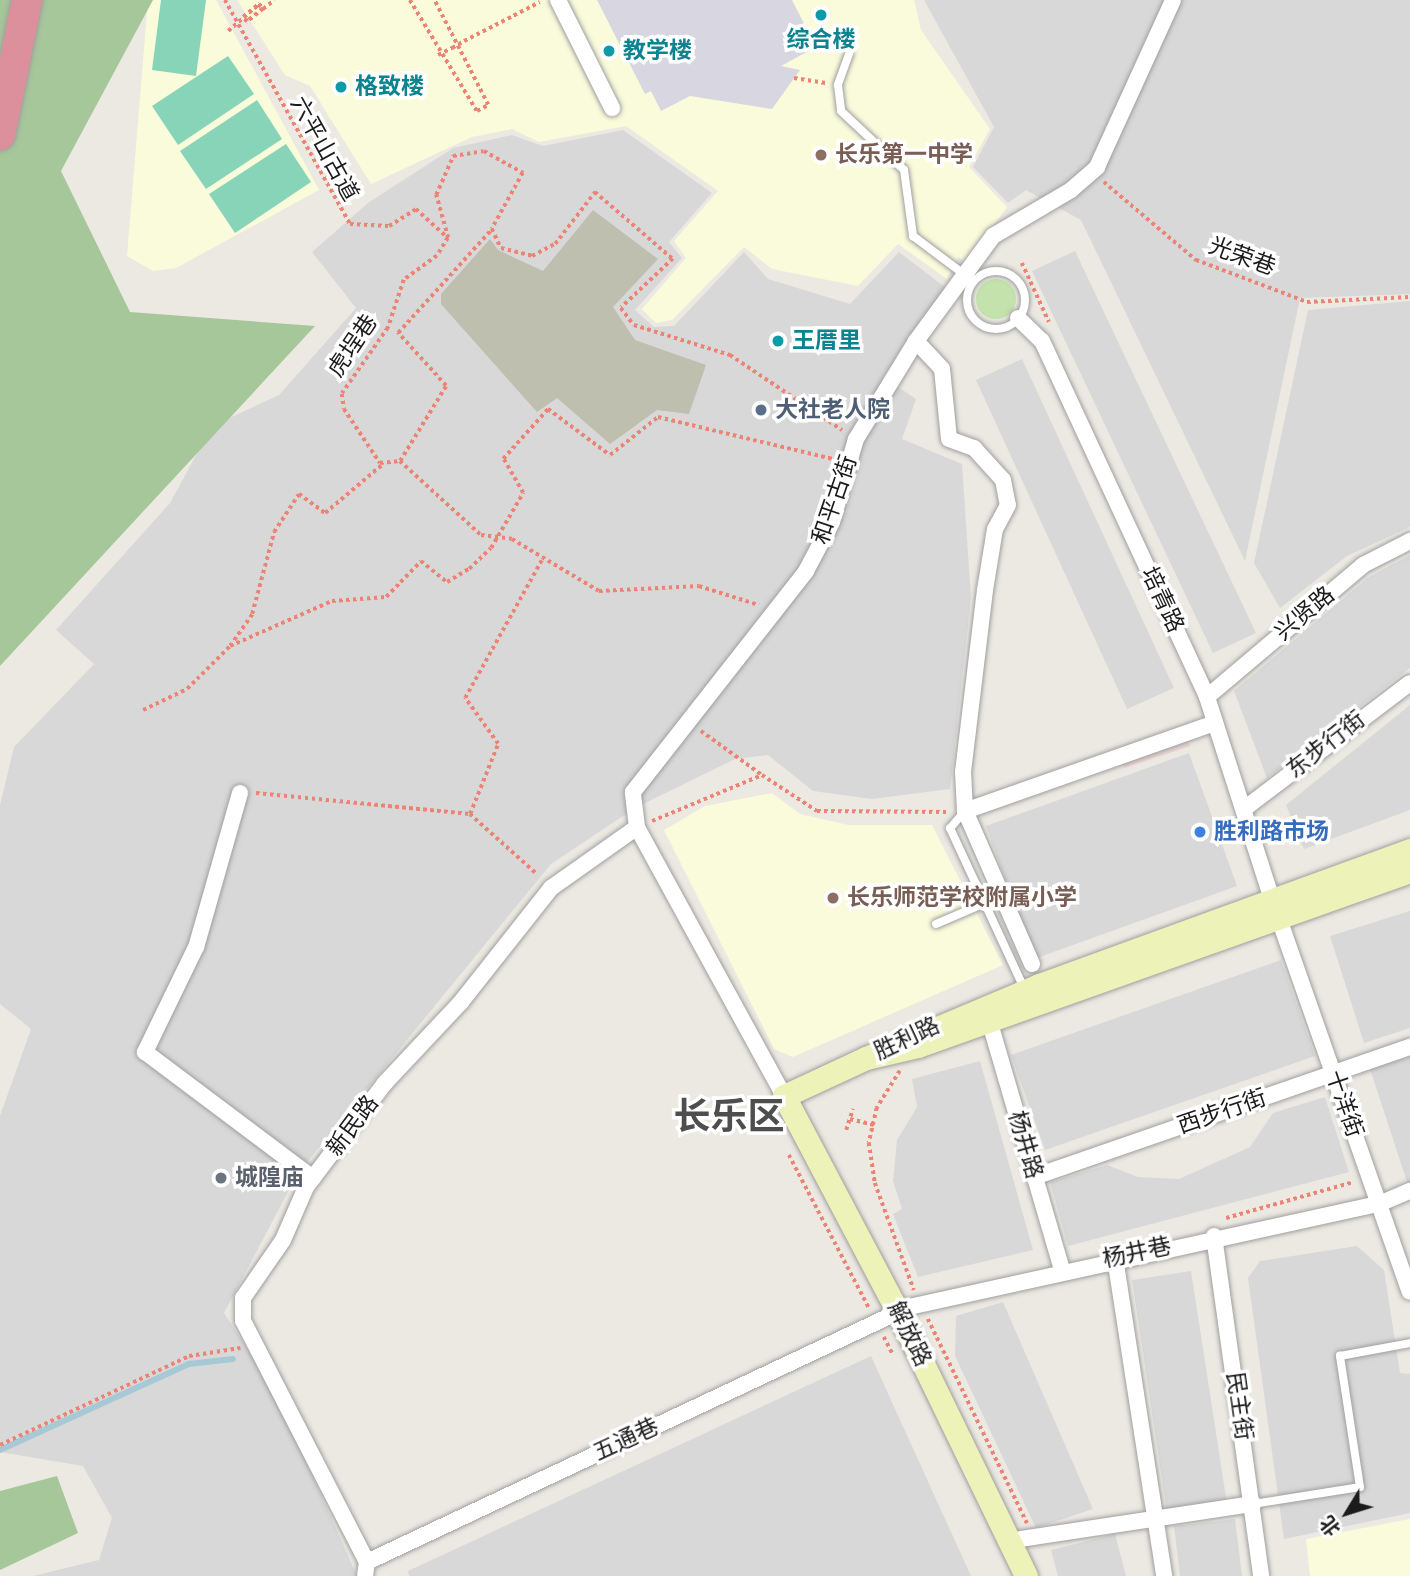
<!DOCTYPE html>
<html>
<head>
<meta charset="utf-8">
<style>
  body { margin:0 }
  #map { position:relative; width:1410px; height:1576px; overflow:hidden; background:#ece9e2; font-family:"Nunito Sans","Noto Sans SC",sans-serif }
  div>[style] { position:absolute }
  .residential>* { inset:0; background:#d9d8d8 }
  .commercial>* { inset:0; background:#ebd4d2 }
  .education>* { inset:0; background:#fafbdb }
  .construction>* { inset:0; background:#bebfae }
  .grass>* { inset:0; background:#c4e2ac }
  .round { border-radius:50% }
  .forest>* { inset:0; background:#a6c79a }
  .pitch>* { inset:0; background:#87d4b9 }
  .plaza>* { inset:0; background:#d7d6e1 }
  .stream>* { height:6px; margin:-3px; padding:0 3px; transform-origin:3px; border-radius:3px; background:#a6c9d5 }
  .path>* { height:3.5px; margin-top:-1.75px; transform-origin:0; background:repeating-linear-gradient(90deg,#eb8474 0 3.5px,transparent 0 7px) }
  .roads { filter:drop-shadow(0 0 2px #9f9f9f) drop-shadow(0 0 2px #9f9f9f) }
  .lane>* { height:8px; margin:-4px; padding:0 4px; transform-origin:4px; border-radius:4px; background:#fff }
  .lane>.ring { margin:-4px; padding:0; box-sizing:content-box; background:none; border:8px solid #fff; border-radius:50% }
  .street>* { height:16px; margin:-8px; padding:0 8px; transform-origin:8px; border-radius:8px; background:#fff }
  .secondary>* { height:23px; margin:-11.5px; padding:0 11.5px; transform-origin:11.5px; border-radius:11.5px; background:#edf2b9 }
  .highway>* { height:30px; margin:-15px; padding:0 15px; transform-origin:15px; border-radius:15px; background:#dc909b }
  .path-bridge>* { height:3.5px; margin-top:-1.75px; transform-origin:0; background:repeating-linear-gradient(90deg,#eb8474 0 3.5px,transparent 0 7px) }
  .dots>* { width:19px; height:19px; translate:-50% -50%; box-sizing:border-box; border:4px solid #fff; border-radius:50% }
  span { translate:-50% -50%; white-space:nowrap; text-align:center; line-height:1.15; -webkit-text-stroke:7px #fff; paint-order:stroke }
  .culture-label { font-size:23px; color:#0d838f; font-weight:700 }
  .left { translate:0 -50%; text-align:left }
  .street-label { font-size:23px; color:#1b1b1b }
  .education-label { font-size:23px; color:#785e54; font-weight:700 }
  .service-label { font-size:23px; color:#4e5e75; font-weight:700 }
  .shop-label { font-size:23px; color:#366cbe; font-weight:700 }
  .worship-label { font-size:23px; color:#5b616d; font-weight:700 }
  .town-label { font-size:37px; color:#4e4e4e; font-weight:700 }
  .north { position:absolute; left:1312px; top:1478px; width:70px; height:70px; -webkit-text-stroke:5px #fff; paint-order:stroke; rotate:232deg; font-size:19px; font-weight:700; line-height:28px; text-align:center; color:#1b1b1b }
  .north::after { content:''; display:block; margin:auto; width:24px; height:32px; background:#1b1b1b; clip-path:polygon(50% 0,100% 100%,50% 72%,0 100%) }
</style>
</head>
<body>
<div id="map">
  <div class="residential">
    <i style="clip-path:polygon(924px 0,1410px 0,1410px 294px,1300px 298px,1245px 561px,1081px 220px,1026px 190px,1008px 203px,973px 167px,994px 127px)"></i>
    <i style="clip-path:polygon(623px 130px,712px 193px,669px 242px,682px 258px,635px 310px,654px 327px,674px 326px,744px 252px,768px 279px,850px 304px,899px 252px,950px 291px,883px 377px,916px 399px,902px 439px,962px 464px,971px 598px,950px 789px,872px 799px,813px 791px,768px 755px,735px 759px,635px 808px,551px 864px,298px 1173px,224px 1313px,276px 1393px,357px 1576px,33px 1576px,99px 1560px,112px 1518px,83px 1466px,0 1452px,0 1116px,31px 1029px,0 1004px,0 805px,14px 747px,94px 664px,56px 630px,170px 503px,212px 426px,279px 395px,356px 308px,312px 252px,368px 203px,453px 148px,512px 135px,543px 146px)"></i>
    <i style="clip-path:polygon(1075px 251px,1256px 633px,1213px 653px,1032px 271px)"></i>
    <i style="clip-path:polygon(1410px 301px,1410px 527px,1347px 556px,1280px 608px,1254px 563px,1308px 310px)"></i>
    <i style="clip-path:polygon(1022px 359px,1174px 688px,1127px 709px,976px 380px)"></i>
    <i style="clip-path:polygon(1410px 555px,1410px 668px,1267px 778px,1234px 691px,1369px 577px)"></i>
    <i style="clip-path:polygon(1410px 705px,1410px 810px,1304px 849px,1286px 805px)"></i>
    <i style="clip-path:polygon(1189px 753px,1237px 886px,1034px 959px,986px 826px)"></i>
    <i style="clip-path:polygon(1410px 911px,1410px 1028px,1364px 1043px,1330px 936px)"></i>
    <i style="clip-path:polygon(1281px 960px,1315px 1056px,1045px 1150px,1011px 1055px)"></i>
    <i style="clip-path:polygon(1410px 1057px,1410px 1191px,1370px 1069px)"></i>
    <i style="clip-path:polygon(980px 1061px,1033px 1250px,918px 1277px,893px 1214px,902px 1209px,893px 1181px,897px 1140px,917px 1107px,912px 1079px)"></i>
    <i style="clip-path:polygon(1325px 1097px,1349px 1172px,1068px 1246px,1050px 1182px,1107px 1165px,1138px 1177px,1179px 1179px,1250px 1147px,1273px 1113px)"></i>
    <i style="clip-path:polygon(1357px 1246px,1384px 1270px,1400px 1373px,1410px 1374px,1410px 1513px,1284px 1539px,1248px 1278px,1260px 1261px)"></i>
    <i style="clip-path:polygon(1191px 1271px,1227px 1504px,1167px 1513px,1132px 1280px)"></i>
    <i style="clip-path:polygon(1003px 1302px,1093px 1509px,1036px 1528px,955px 1356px,956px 1316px)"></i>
    <i style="clip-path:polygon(871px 1356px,971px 1576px,409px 1576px,408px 1571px)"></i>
    <i style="clip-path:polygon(1235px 1519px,1242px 1576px,1180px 1576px,1174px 1526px)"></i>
    <i style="clip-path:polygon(1115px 1534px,1126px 1576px,1058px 1576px,1051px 1550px)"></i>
  </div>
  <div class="commercial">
    <i style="clip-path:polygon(1184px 730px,1190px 746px,1124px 768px,1118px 752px)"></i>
  </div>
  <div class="education">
    <i style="clip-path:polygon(148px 0,216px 0,319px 190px,176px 268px,153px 271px,127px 256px)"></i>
    <i style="clip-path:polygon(237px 0,914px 0,921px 30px,990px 129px,969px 167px,1007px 207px,966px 262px,958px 257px,947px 279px,898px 244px,858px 286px,772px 269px,744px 247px,672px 320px,656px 323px,642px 309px,686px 258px,674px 241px,718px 191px,626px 126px,539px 142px,512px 129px,472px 137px,371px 184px,310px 86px,285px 75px)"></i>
    <i style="clip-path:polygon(772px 793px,800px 814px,848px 825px,932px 825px,1003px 965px,793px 1057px,774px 1049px,664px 830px,705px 806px)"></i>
    <i style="clip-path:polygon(1410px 1519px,1410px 1576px,1310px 1576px,1306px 1539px)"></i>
  </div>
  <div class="construction">
    <i style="clip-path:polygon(593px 210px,658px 259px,613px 307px,635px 340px,706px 365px,689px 414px,657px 410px,610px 444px,557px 398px,537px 412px,441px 304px,441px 294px,490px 239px,498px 250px,543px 271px)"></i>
  </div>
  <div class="grass">
    <i class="round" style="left:976px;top:279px;width:40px;height:40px"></i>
  </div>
  <div class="forest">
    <i style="clip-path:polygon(0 0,153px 0,61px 171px,130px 312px,315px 326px,0 666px)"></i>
    <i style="clip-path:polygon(57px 1476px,78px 1533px,0 1570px,0 1491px)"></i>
  </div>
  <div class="pitch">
    <i style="clip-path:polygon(161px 0,206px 0,196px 76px,152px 70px)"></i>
    <i style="clip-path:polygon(228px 56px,254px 94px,178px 145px,152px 106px)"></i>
    <i style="clip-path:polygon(257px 100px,282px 139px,206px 189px,180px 151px)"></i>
    <i style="clip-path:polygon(286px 144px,311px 182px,235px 233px,209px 194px)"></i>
  </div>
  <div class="plaza">
    <i style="clip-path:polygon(597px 0,792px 0,816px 47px,781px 66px,800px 70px,772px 109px,690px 96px,661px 111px,651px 91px,645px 94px)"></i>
  </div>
  <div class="stream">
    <i style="left:0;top:1450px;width:208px;rotate:-24.5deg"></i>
    <i style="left:189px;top:1364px;width:44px;rotate:-6.5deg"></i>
  </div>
  <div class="path">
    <i style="left:225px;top:0;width:257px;rotate:60.8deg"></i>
    <i style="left:350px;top:224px;width:39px;rotate:3deg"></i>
    <i style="left:389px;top:226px;width:32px;rotate:-32deg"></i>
    <i style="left:416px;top:209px;width:43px;rotate:42.2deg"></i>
    <i style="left:448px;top:238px;width:45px;rotate:-105.6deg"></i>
    <i style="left:436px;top:195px;width:43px;rotate:-66.4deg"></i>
    <i style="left:453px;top:156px;width:31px;rotate:-9deg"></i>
    <i style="left:484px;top:151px;width:45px;rotate:29.4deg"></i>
    <i style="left:523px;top:173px;width:64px;rotate:119deg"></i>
    <i style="left:492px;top:229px;width:21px;rotate:65deg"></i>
    <i style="left:501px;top:248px;width:32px;rotate:14deg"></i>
    <i style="left:532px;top:256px;width:26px;rotate:-28deg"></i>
    <i style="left:555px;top:244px;width:66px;rotate:-52.4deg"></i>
    <i style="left:595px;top:192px;width:103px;rotate:40.7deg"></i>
    <i style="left:673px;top:259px;width:71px;rotate:136.7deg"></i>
    <i style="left:621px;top:308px;width:21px;rotate:53deg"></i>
    <i style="left:634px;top:325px;width:101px;rotate:17.4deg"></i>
    <i style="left:730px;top:355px;width:135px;rotate:33.8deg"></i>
    <i style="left:410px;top:0;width:130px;rotate:58.9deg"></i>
    <i style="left:477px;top:111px;width:13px;rotate:-29deg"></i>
    <i style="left:488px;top:105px;width:118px;rotate:-117.2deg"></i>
    <i style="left:263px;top:9px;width:21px;rotate:141deg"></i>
    <i style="left:247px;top:22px;width:6px;rotate:-129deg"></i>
    <i style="left:243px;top:17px;width:21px;rotate:-39deg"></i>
    <i style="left:259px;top:4px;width:6px;rotate:51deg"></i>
    <i style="left:263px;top:9px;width:21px;rotate:141deg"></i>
    <i style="left:247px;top:22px;width:6px;rotate:-129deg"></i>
    <i style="left:243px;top:17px;width:21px;rotate:-39deg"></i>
    <i style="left:259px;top:4px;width:6px;rotate:51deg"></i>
    <i style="left:263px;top:9px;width:14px;rotate:-39deg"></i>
    <i style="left:464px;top:41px;width:85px;rotate:-27.2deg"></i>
    <i style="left:438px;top:55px;width:16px;rotate:-27deg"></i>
    <i style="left:794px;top:78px;width:32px;rotate:9deg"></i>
    <i style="left:1104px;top:182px;width:121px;rotate:40.3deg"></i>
    <i style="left:1196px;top:260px;width:119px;rotate:20.7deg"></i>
    <i style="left:1307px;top:302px;width:103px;rotate:-2.8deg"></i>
    <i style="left:448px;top:238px;width:21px;rotate:121deg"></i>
    <i style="left:437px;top:256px;width:41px;rotate:144deg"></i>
    <i style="left:404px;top:280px;width:51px;rotate:108.4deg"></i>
    <i style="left:388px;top:328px;width:80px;rotate:124.9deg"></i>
    <i style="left:342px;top:394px;width:15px;rotate:82deg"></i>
    <i style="left:344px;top:409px;width:65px;rotate:56.3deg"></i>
    <i style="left:380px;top:463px;width:20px;rotate:-6deg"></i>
    <i style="left:400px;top:461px;width:110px;rotate:42.4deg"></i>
    <i style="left:481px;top:535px;width:31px;rotate:7deg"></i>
    <i style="left:512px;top:539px;width:101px;rotate:30.9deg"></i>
    <i style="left:599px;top:591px;width:100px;rotate:-2.9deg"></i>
    <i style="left:699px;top:586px;width:63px;rotate:17.6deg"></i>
    <i style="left:1022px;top:263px;width:65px;rotate:65.4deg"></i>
    <i style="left:400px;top:461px;width:88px;rotate:-58.5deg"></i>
    <i style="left:446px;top:386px;width:72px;rotate:-132.2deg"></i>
    <i style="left:398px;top:333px;width:140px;rotate:-47.9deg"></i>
    <i style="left:230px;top:646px;width:39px;rotate:-55deg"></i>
    <i style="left:252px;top:614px;width:85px;rotate:-75deg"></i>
    <i style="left:274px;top:532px;width:45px;rotate:-56.7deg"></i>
    <i style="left:299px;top:494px;width:32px;rotate:36deg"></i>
    <i style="left:325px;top:513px;width:76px;rotate:-40.2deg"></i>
    <i style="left:143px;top:710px;width:49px;rotate:-25.5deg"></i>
    <i style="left:187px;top:689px;width:61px;rotate:-45deg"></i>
    <i style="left:230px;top:646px;width:111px;rotate:-23.8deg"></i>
    <i style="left:332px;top:601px;width:54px;rotate:-4.2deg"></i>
    <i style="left:386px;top:597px;width:50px;rotate:-45.8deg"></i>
    <i style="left:421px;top:561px;width:33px;rotate:39deg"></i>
    <i style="left:447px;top:582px;width:26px;rotate:-31deg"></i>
    <i style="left:469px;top:569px;width:30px;rotate:-44deg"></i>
    <i style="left:491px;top:548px;width:64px;rotate:-59.8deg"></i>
    <i style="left:523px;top:493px;width:39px;rotate:-120deg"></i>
    <i style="left:503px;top:459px;width:67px;rotate:-48deg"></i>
    <i style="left:548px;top:409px;width:77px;rotate:36.6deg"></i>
    <i style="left:610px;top:455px;width:61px;rotate:-38.4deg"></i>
    <i style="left:658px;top:417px;width:180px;rotate:13.5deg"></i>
    <i style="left:701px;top:731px;width:75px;rotate:35.8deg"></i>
    <i style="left:256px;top:793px;width:215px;rotate:5.6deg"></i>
    <i style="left:470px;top:814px;width:91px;rotate:41.9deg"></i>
    <i style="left:470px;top:814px;width:75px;rotate:-68.2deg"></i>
    <i style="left:498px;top:744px;width:57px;rotate:-125.7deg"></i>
    <i style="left:465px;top:698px;width:160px;rotate:-60.9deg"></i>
    <i style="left:652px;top:821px;width:119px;rotate:-22.7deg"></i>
    <i style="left:762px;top:775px;width:66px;rotate:33.2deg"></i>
    <i style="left:817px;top:811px;width:129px;rotate:0.4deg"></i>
    <i style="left:900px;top:1071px;width:44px;rotate:121.9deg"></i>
    <i style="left:877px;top:1108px;width:36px;rotate:103deg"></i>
    <i style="left:869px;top:1143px;width:40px;rotate:81.5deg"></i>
    <i style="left:875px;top:1183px;width:114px;rotate:70deg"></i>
    <i style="left:850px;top:1119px;width:25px;rotate:14deg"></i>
    <i style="left:846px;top:1130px;width:22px;rotate:-72deg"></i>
    <i style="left:789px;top:1155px;width:173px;rotate:62.4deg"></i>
    <i style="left:1226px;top:1218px;width:132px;rotate:-15.8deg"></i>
    <i style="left:928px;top:1319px;width:227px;rotate:64.1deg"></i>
    <i style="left:884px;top:1337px;width:20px;rotate:63deg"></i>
    <i style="left:0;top:1445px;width:209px;rotate:-25.2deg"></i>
    <i style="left:189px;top:1356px;width:52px;rotate:-8.9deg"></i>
  </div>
  <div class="roads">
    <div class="lane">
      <i style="left:849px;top:54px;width:33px;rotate:110deg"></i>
      <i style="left:838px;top:85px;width:26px;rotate:83deg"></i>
      <i style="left:841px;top:111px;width:86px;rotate:43.1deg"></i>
      <i style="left:904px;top:170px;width:67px;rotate:82.2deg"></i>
      <i style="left:913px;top:236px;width:75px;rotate:36.9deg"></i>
      <i class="ring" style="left:967px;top:271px;width:50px;height:50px"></i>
      <i style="left:965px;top:811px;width:23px;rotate:131deg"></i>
      <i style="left:950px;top:828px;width:176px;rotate:65.2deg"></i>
      <i style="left:936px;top:924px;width:53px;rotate:-23.2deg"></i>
      <i style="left:1253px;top:1504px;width:108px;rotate:-9deg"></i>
      <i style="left:1360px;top:1487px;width:133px;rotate:-98.7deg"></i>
      <i style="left:1340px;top:1356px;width:71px;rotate:-10.5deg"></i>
    </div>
    <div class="street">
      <i style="left:558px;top:0;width:121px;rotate:63.4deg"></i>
      <i style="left:1018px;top:318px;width:33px;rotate:44deg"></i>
      <i style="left:1042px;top:341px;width:392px;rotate:65.1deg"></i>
      <i style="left:1207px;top:697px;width:212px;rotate:72.2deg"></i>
      <i style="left:916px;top:341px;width:38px;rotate:47deg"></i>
      <i style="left:942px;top:369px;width:70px;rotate:84.3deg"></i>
      <i style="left:949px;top:439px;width:27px;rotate:20deg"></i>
      <i style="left:974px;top:448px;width:43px;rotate:47.8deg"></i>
      <i style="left:1003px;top:480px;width:25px;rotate:79deg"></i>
      <i style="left:1008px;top:505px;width:27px;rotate:118deg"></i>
      <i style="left:995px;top:529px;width:62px;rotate:99.3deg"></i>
      <i style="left:985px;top:590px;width:183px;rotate:96.9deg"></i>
      <i style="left:963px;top:772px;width:39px;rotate:87deg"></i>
      <i style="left:1207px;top:697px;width:204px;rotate:-40.2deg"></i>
      <i style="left:1363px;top:565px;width:53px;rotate:-27.1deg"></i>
      <i style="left:240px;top:793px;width:160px;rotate:105.9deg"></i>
      <i style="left:196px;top:947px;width:117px;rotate:115.9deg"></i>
      <i style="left:145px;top:1052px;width:210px;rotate:36.9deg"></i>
      <i style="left:1244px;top:809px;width:208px;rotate:-37.2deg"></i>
      <i style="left:1278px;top:916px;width:398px;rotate:70.7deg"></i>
      <i style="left:1032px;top:964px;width:167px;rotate:-113.6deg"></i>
      <i style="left:965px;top:811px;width:265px;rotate:-19.4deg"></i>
      <i style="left:989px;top:1020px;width:260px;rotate:73.7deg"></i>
      <i style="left:784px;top:1096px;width:307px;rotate:-118.7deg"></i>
      <i style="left:637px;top:827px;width:35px;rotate:-97deg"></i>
      <i style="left:633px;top:792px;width:281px;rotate:-51.9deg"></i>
      <i style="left:806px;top:571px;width:55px;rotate:-62deg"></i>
      <i style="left:832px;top:522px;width:86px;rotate:-73.9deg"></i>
      <i style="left:856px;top:439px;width:115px;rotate:-58.5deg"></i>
      <i style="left:916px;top:341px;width:130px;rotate:-53.7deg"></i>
      <i style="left:993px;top:236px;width:91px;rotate:-30.5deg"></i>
      <i style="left:1071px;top:190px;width:35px;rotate:-41deg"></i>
      <i style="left:1097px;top:167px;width:183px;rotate:-65.5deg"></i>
      <i style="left:1034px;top:1177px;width:398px;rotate:-19.1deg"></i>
      <i style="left:1214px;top:1236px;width:343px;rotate:82.1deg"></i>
      <i style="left:1115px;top:1258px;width:322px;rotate:81.2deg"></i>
      <i style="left:1021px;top:1539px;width:235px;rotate:-8.6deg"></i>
      <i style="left:367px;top:1562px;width:271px;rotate:-117.2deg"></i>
      <i style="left:243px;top:1321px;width:23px;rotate:-90deg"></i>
      <i style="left:243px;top:1298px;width:70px;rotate:-55.4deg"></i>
      <i style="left:283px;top:1240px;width:58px;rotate:-66.5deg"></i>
      <i style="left:306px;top:1187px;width:131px;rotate:-52.8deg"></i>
      <i style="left:385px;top:1083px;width:111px;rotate:-46.8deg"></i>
      <i style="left:461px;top:1002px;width:145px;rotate:-51.7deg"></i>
      <i style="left:551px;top:888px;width:105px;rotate:-35.3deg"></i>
      <i style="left:365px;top:1576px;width:14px;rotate:-82deg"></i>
      <i style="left:367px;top:1562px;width:599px;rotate:-25.2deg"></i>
      <i style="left:909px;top:1307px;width:481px;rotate:-12.4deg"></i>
      <i style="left:1379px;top:1204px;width:34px;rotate:-23deg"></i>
    </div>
    <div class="secondary">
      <i style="left:1410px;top:850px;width:395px;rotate:160deg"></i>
      <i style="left:1039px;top:985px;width:188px;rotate:157.1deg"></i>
      <i style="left:866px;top:1058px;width:53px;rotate:-13deg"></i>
      <i style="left:918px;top:1046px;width:522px;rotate:-19.58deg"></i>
      <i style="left:866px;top:1058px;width:90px;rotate:155.1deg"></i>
      <i style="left:784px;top:1096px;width:244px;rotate:62.2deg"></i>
      <i style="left:898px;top:1312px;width:293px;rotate:64.1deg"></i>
    </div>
    <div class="highway">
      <i style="left:0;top:135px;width:138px;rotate:-78.7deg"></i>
    </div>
  </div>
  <div class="path-bridge">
    <i style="left:228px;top:31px;width:41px;rotate:-41.1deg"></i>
    <i style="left:259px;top:4px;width:6px;rotate:51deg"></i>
    <i style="left:452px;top:48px;width:14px;rotate:-30deg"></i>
  </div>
  <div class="dots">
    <i style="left:821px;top:15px;background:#0f9aa8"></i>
    <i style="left:609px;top:51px;background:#0f9aa8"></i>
    <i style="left:341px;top:87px;background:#0f9aa8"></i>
    <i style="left:821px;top:155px;background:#8d6e63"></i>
    <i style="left:778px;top:341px;background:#0f9aa8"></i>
    <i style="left:761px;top:410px;background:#5c6f8a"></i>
    <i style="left:1200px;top:832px;background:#3f7fe0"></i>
    <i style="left:833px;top:898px;background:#8d6e63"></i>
    <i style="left:221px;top:1178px;background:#6b7280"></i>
  </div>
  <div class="culture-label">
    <span style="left:821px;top:40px">综合楼</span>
    <span class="left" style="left:623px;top:51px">教学楼</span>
    <span class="left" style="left:355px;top:87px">格致楼</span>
    <span class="left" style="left:792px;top:341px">王厝里</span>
  </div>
  <div class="street-label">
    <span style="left:324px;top:149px;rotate:61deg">六平山古道</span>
    <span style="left:1242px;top:257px;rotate:20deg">光荣巷</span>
    <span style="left:353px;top:346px;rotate:-56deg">虎埕巷</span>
    <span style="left:835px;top:500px;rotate:-71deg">和平古街</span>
    <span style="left:1162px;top:600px;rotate:65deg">培青路</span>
    <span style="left:1305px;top:614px;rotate:-40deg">兴贤路</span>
    <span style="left:1326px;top:745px;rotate:-38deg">东步行街</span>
    <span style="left:907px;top:1039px;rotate:-25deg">胜利路</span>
    <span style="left:1344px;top:1104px;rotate:71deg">十洋街</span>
    <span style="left:1222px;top:1112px;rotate:-19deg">西步行街</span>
    <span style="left:353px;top:1126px;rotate:-53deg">新民路</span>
    <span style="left:1025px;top:1145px;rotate:74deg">杨井路</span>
    <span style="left:1137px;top:1253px;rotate:-12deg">杨井巷</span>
    <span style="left:909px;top:1334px;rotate:64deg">解放路</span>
    <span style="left:1239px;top:1406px;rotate:82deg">民主街</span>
    <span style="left:626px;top:1440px;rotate:-25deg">五通巷</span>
  </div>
  <div class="education-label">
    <span class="left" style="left:835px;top:155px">长乐第一中学</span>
    <span class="left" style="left:847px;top:898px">长乐师范学校附属小学</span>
  </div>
  <div class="service-label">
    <span class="left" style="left:775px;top:410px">大社老人院</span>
  </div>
  <div class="shop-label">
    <span class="left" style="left:1214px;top:832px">胜利路市场</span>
  </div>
  <div class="worship-label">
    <span class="left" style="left:235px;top:1178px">城隍庙</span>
  </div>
  <div class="town-label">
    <span style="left:729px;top:1117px">长乐区</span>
  </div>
  <div class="north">北</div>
</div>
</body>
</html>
